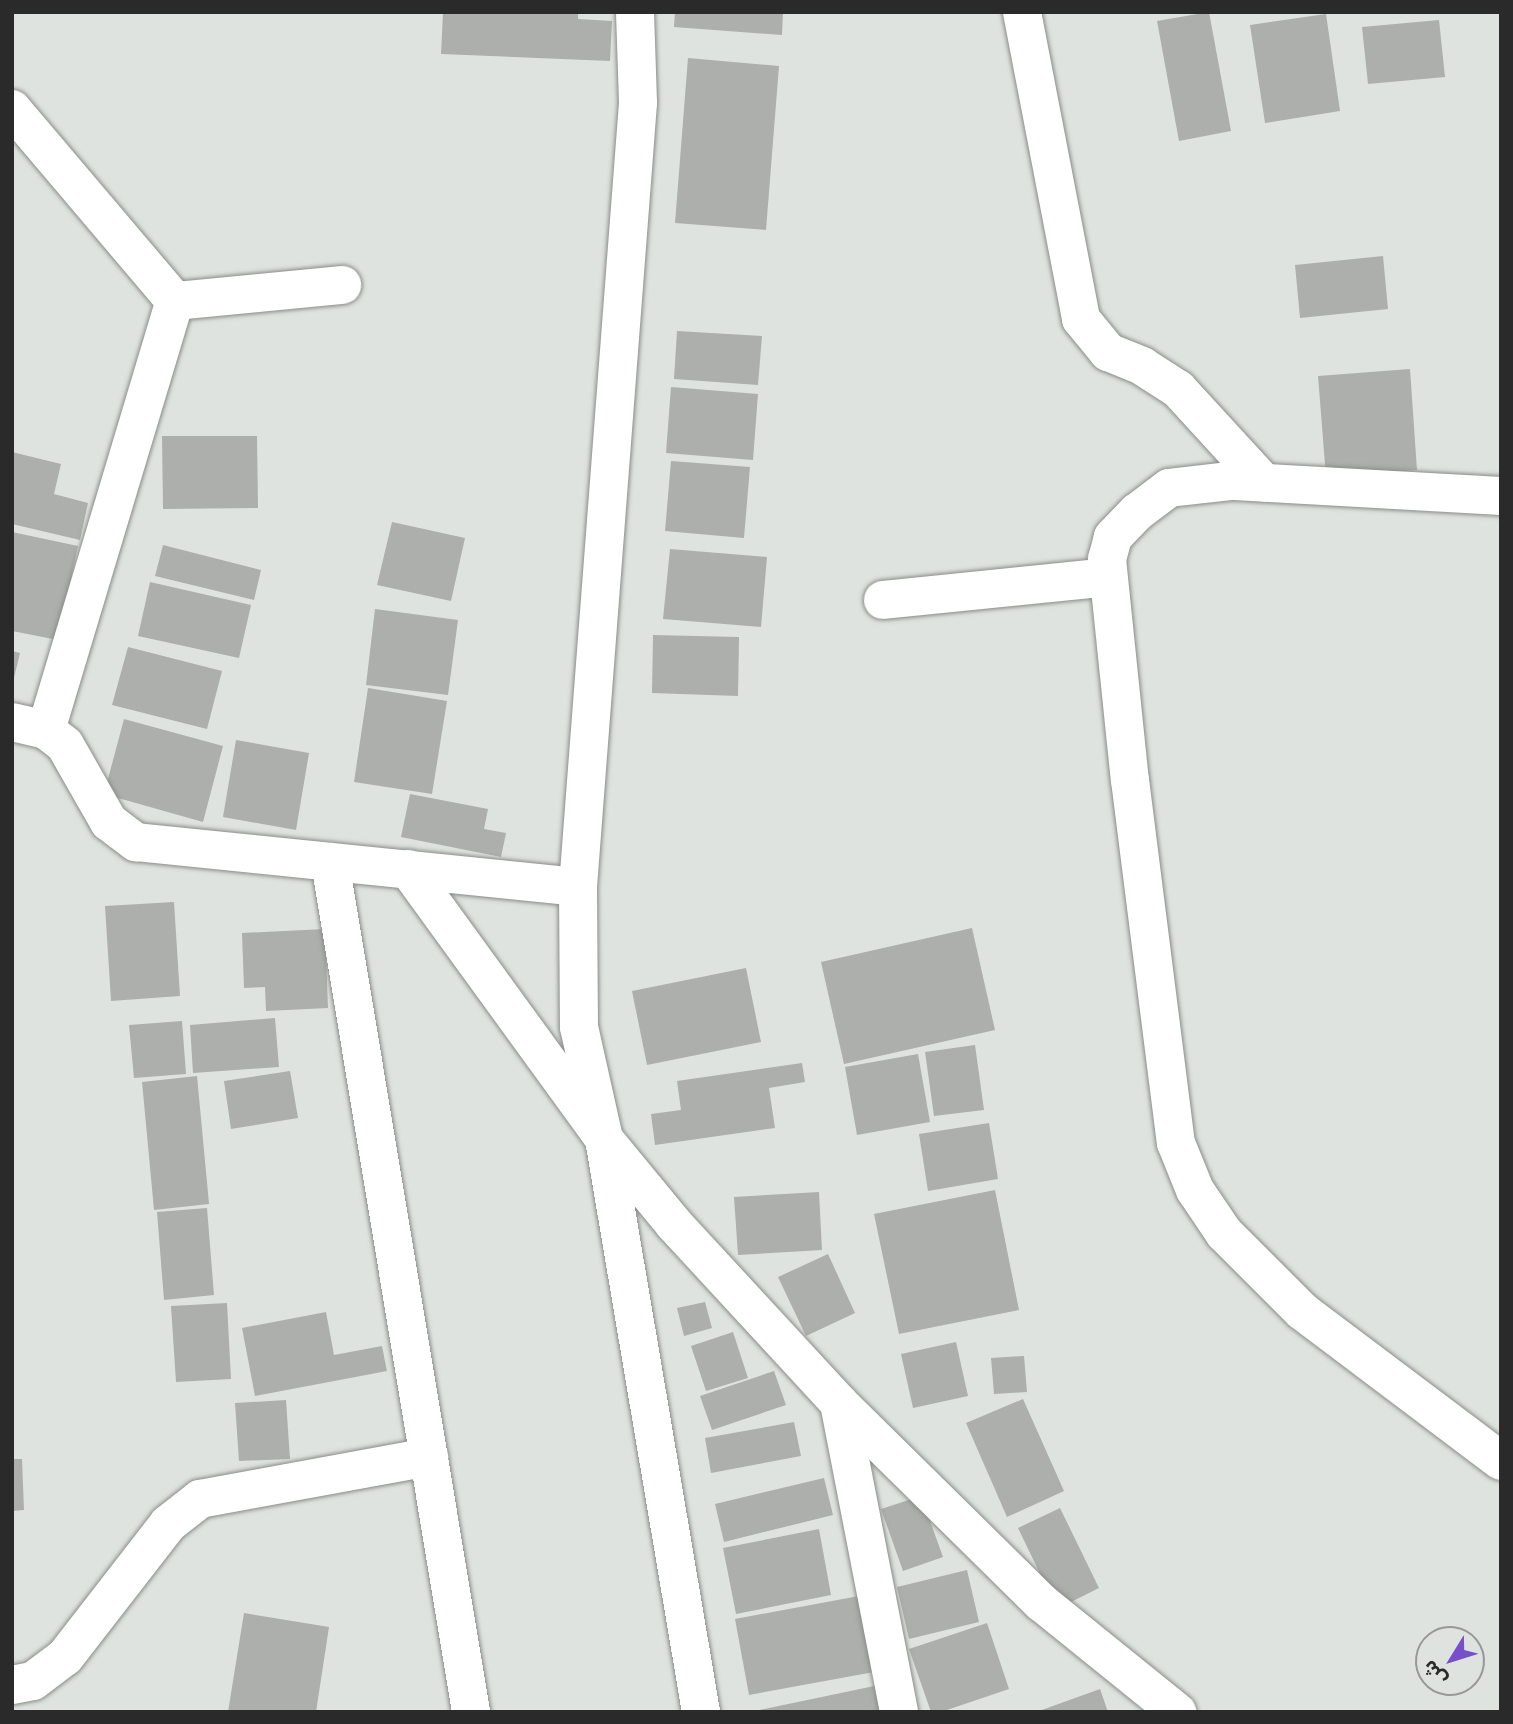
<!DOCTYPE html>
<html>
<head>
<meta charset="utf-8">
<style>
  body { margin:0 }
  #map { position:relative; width:1513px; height:1724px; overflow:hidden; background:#dfe3df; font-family:"Fira Sans Condensed","Noto Sans Arabic",sans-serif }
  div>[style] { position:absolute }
  .building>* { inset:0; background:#acafac }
  .roads { filter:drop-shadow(0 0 2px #898d89) drop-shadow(0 0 2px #898d89) }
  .minor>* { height:38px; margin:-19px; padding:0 19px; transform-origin:19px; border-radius:19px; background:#fff }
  span { translate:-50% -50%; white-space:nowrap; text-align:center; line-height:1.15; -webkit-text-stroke:7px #dfe3df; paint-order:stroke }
  .frame { position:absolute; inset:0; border:14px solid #292a29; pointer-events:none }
  .north { position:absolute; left:1415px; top:1626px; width:70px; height:70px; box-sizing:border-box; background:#dfe3df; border:2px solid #969996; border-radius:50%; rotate:232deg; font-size:19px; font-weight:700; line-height:28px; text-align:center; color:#292a29 }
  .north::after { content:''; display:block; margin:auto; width:24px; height:32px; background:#774fc8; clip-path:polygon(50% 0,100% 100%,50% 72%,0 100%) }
</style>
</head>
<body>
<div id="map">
  <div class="building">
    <i style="clip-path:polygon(443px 12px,578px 12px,578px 19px,612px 21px,610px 61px,441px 54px)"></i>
    <i style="clip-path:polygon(675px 12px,783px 12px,782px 35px,674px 27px)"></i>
    <i style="clip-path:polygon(1209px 12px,1231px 131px,1179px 141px,1157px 21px)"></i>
    <i style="clip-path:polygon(1326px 14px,1340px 111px,1265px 123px,1250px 25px)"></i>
    <i style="clip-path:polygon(1439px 20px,1445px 77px,1368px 84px,1362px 27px)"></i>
    <i style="clip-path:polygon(688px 58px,779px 66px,766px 230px,675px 223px)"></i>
    <i style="clip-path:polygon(1383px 256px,1388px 309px,1300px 318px,1295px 265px)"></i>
    <i style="clip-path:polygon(677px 331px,762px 336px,758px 385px,674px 379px)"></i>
    <i style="clip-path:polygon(1410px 369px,1417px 470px,1326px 477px,1318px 376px)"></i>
    <i style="clip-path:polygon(671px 387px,758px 394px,753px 460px,666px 453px)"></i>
    <i style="clip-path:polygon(162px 436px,257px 436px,258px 508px,163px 509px)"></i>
    <i style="clip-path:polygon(12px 452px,61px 464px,54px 494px,88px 503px,80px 540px,12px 524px)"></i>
    <i style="clip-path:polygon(671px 461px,750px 467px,744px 538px,665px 531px)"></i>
    <i style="clip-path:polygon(392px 522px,465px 538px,451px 601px,377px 585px)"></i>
    <i style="clip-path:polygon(12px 532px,78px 546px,58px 640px,12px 631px)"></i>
    <i style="clip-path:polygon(163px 545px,261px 570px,254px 600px,155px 576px)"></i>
    <i style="clip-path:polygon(670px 549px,767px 557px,761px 627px,663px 619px)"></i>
    <i style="clip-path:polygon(150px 582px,251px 605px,239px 658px,138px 636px)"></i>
    <i style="clip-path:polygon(375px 609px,458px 620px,448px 695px,366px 685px)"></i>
    <i style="clip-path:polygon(653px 635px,739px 637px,738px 696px,652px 693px)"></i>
    <i style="clip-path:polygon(128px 647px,222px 671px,207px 729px,112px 705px)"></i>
    <i style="clip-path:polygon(12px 651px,20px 653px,13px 682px,12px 682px)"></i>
    <i style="clip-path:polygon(368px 688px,447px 701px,432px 794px,354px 782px)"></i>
    <i style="clip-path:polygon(124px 719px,223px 746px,203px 822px,104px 794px)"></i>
    <i style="clip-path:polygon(236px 740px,309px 753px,296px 830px,223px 817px)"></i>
    <i style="clip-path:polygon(410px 794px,488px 809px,484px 829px,506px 833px,501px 857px,401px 837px)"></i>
    <i style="clip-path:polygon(174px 902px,180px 996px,111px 1001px,105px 906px)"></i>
    <i style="clip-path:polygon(972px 928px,995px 1030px,844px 1064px,821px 962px)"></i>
    <i style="clip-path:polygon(325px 929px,328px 1008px,266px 1011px,265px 987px,244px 988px,242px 933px)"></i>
    <i style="clip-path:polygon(746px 968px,761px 1042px,647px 1065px,632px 991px)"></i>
    <i style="clip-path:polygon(275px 1018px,279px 1067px,193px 1073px,190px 1025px)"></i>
    <i style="clip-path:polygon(182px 1021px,186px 1074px,134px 1078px,129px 1025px)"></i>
    <i style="clip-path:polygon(975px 1045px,984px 1110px,934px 1116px,925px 1052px)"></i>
    <i style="clip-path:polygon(918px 1054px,930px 1122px,857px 1135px,845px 1067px)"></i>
    <i style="clip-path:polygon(802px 1063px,805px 1082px,769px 1088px,775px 1128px,655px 1145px,651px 1114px,681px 1110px,677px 1081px)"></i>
    <i style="clip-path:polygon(290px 1071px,298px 1118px,231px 1129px,224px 1081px)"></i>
    <i style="clip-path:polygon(197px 1076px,209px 1204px,154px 1210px,142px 1082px)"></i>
    <i style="clip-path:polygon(989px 1123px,998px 1179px,928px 1191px,919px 1134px)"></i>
    <i style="clip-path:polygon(995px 1190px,1019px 1310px,899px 1334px,874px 1214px)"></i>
    <i style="clip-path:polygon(819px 1192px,822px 1250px,738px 1255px,734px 1197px)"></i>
    <i style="clip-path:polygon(207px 1208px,214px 1295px,164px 1300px,157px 1212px)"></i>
    <i style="clip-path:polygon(828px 1254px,855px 1313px,806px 1336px,778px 1277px)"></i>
    <i style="clip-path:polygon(705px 1302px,712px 1328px,684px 1336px,677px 1308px)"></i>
    <i style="clip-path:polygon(227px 1303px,231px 1379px,176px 1382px,171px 1306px)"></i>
    <i style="clip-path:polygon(326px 1312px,334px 1355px,382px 1346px,387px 1371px,255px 1396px,242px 1328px)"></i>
    <i style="clip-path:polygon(733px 1332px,748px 1378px,706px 1391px,691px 1346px)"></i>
    <i style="clip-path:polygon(956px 1342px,968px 1396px,913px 1408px,901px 1354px)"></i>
    <i style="clip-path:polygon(1024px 1356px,1027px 1392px,994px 1394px,991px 1358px)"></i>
    <i style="clip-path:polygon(774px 1371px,786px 1405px,712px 1430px,700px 1396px)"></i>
    <i style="clip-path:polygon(1023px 1399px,1064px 1491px,1007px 1517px,966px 1423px)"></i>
    <i style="clip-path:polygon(286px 1400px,290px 1459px,239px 1461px,235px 1403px)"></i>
    <i style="clip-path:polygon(794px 1422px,801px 1456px,711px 1473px,705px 1438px)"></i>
    <i style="clip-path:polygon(12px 1459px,22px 1459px,24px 1510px,12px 1511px)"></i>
    <i style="clip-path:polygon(824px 1478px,833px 1515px,724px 1542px,715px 1504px)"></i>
    <i style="clip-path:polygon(921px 1496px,943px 1557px,903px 1571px,881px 1509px)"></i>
    <i style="clip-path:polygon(1060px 1508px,1099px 1588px,1057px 1609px,1018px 1528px)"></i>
    <i style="clip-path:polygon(819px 1529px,831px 1595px,736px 1614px,723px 1548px)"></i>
    <i style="clip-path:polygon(967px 1570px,979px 1622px,909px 1639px,897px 1587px)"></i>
    <i style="clip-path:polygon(859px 1596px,874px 1672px,749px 1695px,735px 1619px)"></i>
    <i style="clip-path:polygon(244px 1613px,329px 1627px,316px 1712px,228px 1712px)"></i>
    <i style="clip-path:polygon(987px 1623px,1009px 1689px,941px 1712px,931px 1712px,909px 1649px)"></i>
    <i style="clip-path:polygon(879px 1685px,885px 1712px,756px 1712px,755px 1711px)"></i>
    <i style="clip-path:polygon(1100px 1689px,1108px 1712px,1039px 1712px,1039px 1711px)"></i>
  </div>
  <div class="roads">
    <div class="minor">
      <i style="left:635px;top:12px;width:91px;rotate:88.1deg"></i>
      <i style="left:638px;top:103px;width:786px;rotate:94.38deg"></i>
      <i style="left:578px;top:887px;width:140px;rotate:89.6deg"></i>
      <i style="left:579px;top:1027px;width:115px;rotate:77.4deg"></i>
      <i style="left:604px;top:1139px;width:581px;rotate:80.39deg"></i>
      <i style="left:1022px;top:12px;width:313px;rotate:79.1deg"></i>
      <i style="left:1081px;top:319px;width:43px;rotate:50.7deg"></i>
      <i style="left:1108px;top:352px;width:37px;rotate:22deg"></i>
      <i style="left:1142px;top:366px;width:43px;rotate:32.6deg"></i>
      <i style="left:1178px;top:389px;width:127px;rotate:47.5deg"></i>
      <i style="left:12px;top:109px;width:252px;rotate:49.7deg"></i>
      <i style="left:175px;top:301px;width:168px;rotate:-5.5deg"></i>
      <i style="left:1501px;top:496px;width:271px;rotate:-176.8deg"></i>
      <i style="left:1230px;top:481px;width:61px;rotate:173.5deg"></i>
      <i style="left:1169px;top:488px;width:40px;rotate:143deg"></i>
      <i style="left:1137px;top:512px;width:35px;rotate:134deg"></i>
      <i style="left:1113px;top:537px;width:23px;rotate:105deg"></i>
      <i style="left:1107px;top:559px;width:222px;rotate:84.1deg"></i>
      <i style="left:1130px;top:780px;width:366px;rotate:82.8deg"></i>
      <i style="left:1176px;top:1143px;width:51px;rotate:68deg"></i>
      <i style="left:1195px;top:1190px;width:52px;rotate:56deg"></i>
      <i style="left:1224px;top:1233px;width:110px;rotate:45deg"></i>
      <i style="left:1302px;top:1311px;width:249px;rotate:37deg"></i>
      <i style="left:883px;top:600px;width:226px;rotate:-5.8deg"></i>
      <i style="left:12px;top:722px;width:35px;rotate:13deg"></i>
      <i style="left:46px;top:730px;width:24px;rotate:38deg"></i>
      <i style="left:65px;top:745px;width:89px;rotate:60.3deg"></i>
      <i style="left:109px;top:822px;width:34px;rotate:37deg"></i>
      <i style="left:136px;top:842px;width:444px;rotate:5.8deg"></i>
      <i style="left:46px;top:730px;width:448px;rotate:-73.3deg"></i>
      <i style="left:330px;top:862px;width:862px;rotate:80.58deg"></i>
      <i style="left:408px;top:869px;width:334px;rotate:54deg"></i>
      <i style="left:604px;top:1139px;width:110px;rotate:50.5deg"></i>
      <i style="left:674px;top:1224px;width:243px;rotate:47.3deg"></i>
      <i style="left:839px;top:1403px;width:285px;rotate:44.6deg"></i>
      <i style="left:1042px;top:1603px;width:174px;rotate:38.9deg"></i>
      <i style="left:839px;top:1403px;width:315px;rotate:79deg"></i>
      <i style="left:12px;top:1685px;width:21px;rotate:-11deg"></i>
      <i style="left:33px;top:1681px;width:40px;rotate:-37deg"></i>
      <i style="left:65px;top:1657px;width:168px;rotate:-52.2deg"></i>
      <i style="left:168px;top:1524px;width:41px;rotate:-38deg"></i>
      <i style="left:200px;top:1499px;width:233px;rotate:-10.4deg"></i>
    </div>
  </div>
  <div class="frame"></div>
  <div class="north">ش</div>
</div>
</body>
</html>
